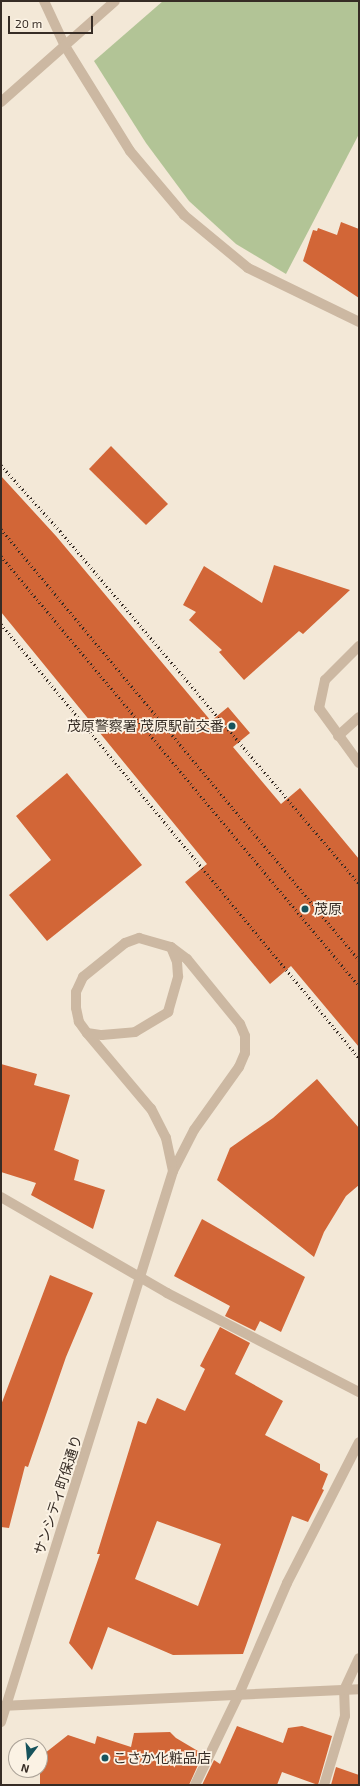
<!DOCTYPE html>
<html>
<head>
<meta charset="utf-8">
<style>
  body { margin:0 }
  #map { position:relative; width:360px; height:1786px; overflow:hidden; background:#f3e8d7; font-family:"Exo 2","Noto Sans JP",sans-serif }
  div>[style] { position:absolute }
  .green>* { inset:0; background:#b2c496 }
  .building>* { inset:0; background:#d26637 }
  .service>* { height:10px; margin:-5px; padding:0 5px; transform-origin:5px; border-radius:5px; background:#ccb8a2 }
  .minor>* { height:10px; margin:-5px; padding:0 5px; transform-origin:5px; border-radius:5px; background:#ccb8a2 }
  .tertiary>* { height:10px; margin:-5px; padding:0 5px; transform-origin:5px; border-radius:5px; background:#ccb8a2 }
  .rail>* { height:3px; margin-top:-1.5px; transform-origin:0; background:repeating-linear-gradient(90deg,#362c25 0 1px,transparent 0 4px) }
  .dots>* { width:11px; height:11px; translate:-50% -50%; box-sizing:border-box; border:2px solid #fbf2e4; border-radius:50% }
  span { translate:-50% -50%; white-space:nowrap; text-align:center; line-height:1.15; -webkit-text-stroke:3.5px #fbf2e4; paint-order:stroke }
  .poi-label { font-size:14px; color:#362c25 }
  .right { translate:-100% -50%; text-align:right }
  .left { translate:0 -50%; text-align:left }
  .street-label { font-size:14px; color:#362c25 }
  .frame { position:absolute; inset:0; border:2px solid #362c25; pointer-events:none }
  .north { position:absolute; left:8px; top:1738px; width:40px; height:40px; box-sizing:border-box; background:#fbf2e4; border:1px solid #aca398; border-radius:50%; rotate:196deg; font-size:11px; font-weight:700; line-height:16px; text-align:center; color:#362c25 }
  .north::after { content:''; display:block; margin:auto; width:14px; height:18px; background:#17535c; clip-path:polygon(50% 0,100% 100%,50% 72%,0 100%) }
  .scale { position:absolute; left:8px; top:16px; width:85px; height:18px; box-sizing:border-box; border:2px solid #362c25; border-top:0; padding-left:5px; font-size:12px; line-height:14px; white-space:nowrap; color:#362c25; -webkit-text-stroke:3px #fbf2e4; paint-order:stroke }
</style>
</head>
<body>
<div id="map">
  <div class="green">
    <i style="clip-path:polygon(163px 1px,359px 1px,359px 134px,286px 274px,236px 244px,189px 201px,146px 143px,94px 61px)"></i>
  </div>
  <div class="building">
    <i style="clip-path:polygon(341px 222px,359px 229px,359px 298px,303px 261px,313px 230px,317px 231px,318px 228px,337px 235px)"></i>
    <i style="clip-path:polygon(111px 446px,168px 504px,146px 525px,89px 469px)"></i>
    <i style="clip-path:polygon(1px 476px,56px 536px,211px 721px,228px 707px,250px 733px,233px 747px,281px 804px,300px 788px,359px 859px,359px 1047px,291px 966px,270px 984px,185px 882px,207px 864px,1px 612px)"></i>
    <i style="clip-path:polygon(274px 565px,350px 590px,303px 634px,299px 631px,244px 680px,219px 652px,222px 650px,189px 620px,196px 612px,183px 605px,204px 566px,262px 603px)"></i>
    <i style="clip-path:polygon(67px 773px,142px 865px,47px 941px,9px 895px,51px 860px,16px 816px)"></i>
    <i style="clip-path:polygon(1px 1064px,37px 1074px,34px 1085px,70px 1095px,54px 1150px,79px 1160px,74px 1180px,105px 1190px,93px 1229px,31px 1195px,36px 1183px,1px 1172px)"></i>
    <i style="clip-path:polygon(317px 1079px,359px 1128px,359px 1185px,346px 1196px,324px 1232px,314px 1257px,217px 1180px,230px 1148px,273px 1118px)"></i>
    <i style="clip-path:polygon(202px 1219px,305px 1277px,281px 1332px,260px 1321px,255px 1331px,225px 1316px,230px 1306px,174px 1276px)"></i>
    <i style="clip-path:polygon(50px 1275px,93px 1293px,66px 1357px,28px 1467px,25px 1466px,9px 1528px,1px 1527px,1px 1405px)"></i>
    <i style="clip-path:polygon(evenodd,220px 1327px,250px 1343px,235px 1374px,283px 1401px,265px 1435px,320px 1464px,320px 1470px,328px 1474px,322px 1489px,324px 1490px,308px 1522px,292px 1516px,243px 1654px,173px 1655px,108px 1627px,92px 1670px,69px 1643px,100px 1554px,97px 1554px,138px 1421px,146px 1424px,157px 1398px,185px 1411px,205px 1369px,200px 1366px,220px 1327px,157px 1521px,221px 1544px,198px 1606px,135px 1579px,157px 1521px)"></i>
    <i style="clip-path:polygon(237px 1726px,283px 1743px,288px 1728px,302px 1726px,332px 1736px,318px 1785px,282px 1772px,277px 1785px,202px 1785px,214px 1760px,220px 1764px)"></i>
    <i style="clip-path:polygon(170px 1732px,176px 1738px,203px 1754px,189px 1785px,40px 1785px,40px 1757px,68px 1735px,95px 1744px,97px 1736px,131px 1747px,134px 1733px)"></i>
    <i style="clip-path:polygon(336px 1767px,359px 1775px,359px 1785px,331px 1785px)"></i>
  </div>
  <div class="service">
    <i style="left:359px;top:646px;width:48px;rotate:135deg"></i>
    <i style="left:325px;top:680px;width:29px;rotate:102deg"></i>
    <i style="left:319px;top:708px;width:68px;rotate:54deg"></i>
    <i style="left:338px;top:736px;width:28px;rotate:-42deg"></i>
    <i style="left:139px;top:938px;width:33px;rotate:16deg"></i>
    <i style="left:171px;top:947px;width:20px;rotate:37deg"></i>
    <i style="left:187px;top:959px;width:84px;rotate:50.8deg"></i>
    <i style="left:240px;top:1024px;width:13px;rotate:67deg"></i>
    <i style="left:245px;top:1036px;width:17px;rotate:90deg"></i>
    <i style="left:245px;top:1053px;width:15px;rotate:113deg"></i>
    <i style="left:239px;top:1067px;width:77px;rotate:125.5deg"></i>
    <i style="left:194px;top:1130px;width:46px;rotate:117.1deg"></i>
    <i style="left:173px;top:1171px;width:34px;rotate:-102deg"></i>
    <i style="left:166px;top:1138px;width:33px;rotate:-117deg"></i>
    <i style="left:151px;top:1109px;width:99px;rotate:-130.1deg"></i>
    <i style="left:87px;top:1033px;width:14px;rotate:-126deg"></i>
    <i style="left:79px;top:1022px;width:14px;rotate:-102deg"></i>
    <i style="left:76px;top:1008px;width:16px;rotate:-90deg"></i>
    <i style="left:76px;top:992px;width:17px;rotate:-65deg"></i>
    <i style="left:83px;top:977px;width:54px;rotate:-39deg"></i>
    <i style="left:125px;top:943px;width:15px;rotate:-20deg"></i>
    <i style="left:87px;top:1033px;width:15px;rotate:8deg"></i>
    <i style="left:102px;top:1035px;width:33px;rotate:-5deg"></i>
    <i style="left:135px;top:1032px;width:39px;rotate:-31deg"></i>
    <i style="left:168px;top:1012px;width:37px;rotate:-74deg"></i>
    <i style="left:178px;top:976px;width:14px;rotate:-94deg"></i>
    <i style="left:177px;top:962px;width:16px;rotate:-112deg"></i>
    <i style="left:195px;top:1785px;width:101px;rotate:-64.2deg"></i>
    <i style="left:324px;top:1785px;width:72px;rotate:-73.1deg"></i>
    <i style="left:345px;top:1716px;width:26px;rotate:-92deg"></i>
  </div>
  <div class="minor">
    <i style="left:44px;top:1px;width:50px;rotate:65deg"></i>
    <i style="left:344px;top:1690px;width:35px;rotate:-65deg"></i>
    <i style="left:239px;top:1694px;width:121px;rotate:-66.6deg"></i>
    <i style="left:287px;top:1583px;width:158px;rotate:-62.9deg"></i>
  </div>
  <div class="tertiary">
    <i style="left:65px;top:46px;width:123px;rotate:58.2deg"></i>
    <i style="left:130px;top:151px;width:84px;rotate:49.8deg"></i>
    <i style="left:184px;top:215px;width:83px;rotate:39.6deg"></i>
    <i style="left:248px;top:268px;width:123px;rotate:25.9deg"></i>
    <i style="left:1px;top:102px;width:152px;rotate:-41.5deg"></i>
    <i style="left:1px;top:1197px;width:192px;rotate:30deg"></i>
    <i style="left:167px;top:1293px;width:216px;rotate:27.3deg"></i>
    <i style="left:1px;top:1706px;width:358px;rotate:-2.7deg"></i>
    <i style="left:1px;top:1722px;width:577px;rotate:-72.66deg"></i>
  </div>
  <div class="rail">
    <i style="left:1px;top:465px;width:89px;rotate:48.2deg"></i>
    <i style="left:60px;top:531px;width:462px;rotate:49.7deg"></i>
    <i style="left:1px;top:529px;width:560px;rotate:50.29deg"></i>
    <i style="left:1px;top:556px;width:560px;rotate:50.22deg"></i>
    <i style="left:1px;top:624px;width:563px;rotate:50.48deg"></i>
  </div>
  <div class="dots">
    <i style="left:232px;top:726px;background:#17535c"></i>
    <i style="left:305px;top:909px;background:#17535c"></i>
    <i style="left:105px;top:1758px;background:#17535c"></i>
  </div>
  <div class="poi-label">
    <span class="right" style="left:224px;top:726px">茂原警察署 茂原駅前交番</span>
    <span class="left" style="left:314px;top:909px">茂原</span>
    <span class="left" style="left:113px;top:1758px">こさか化粧品店</span>
  </div>
  <div class="street-label">
    <span style="left:58px;top:1495px;rotate:-72deg">サンシティ町保通り</span>
  </div>
  <div class="frame"></div>
  <div class="north">N</div>
  <div class="scale">20 m</div>
</div>
</body>
</html>
